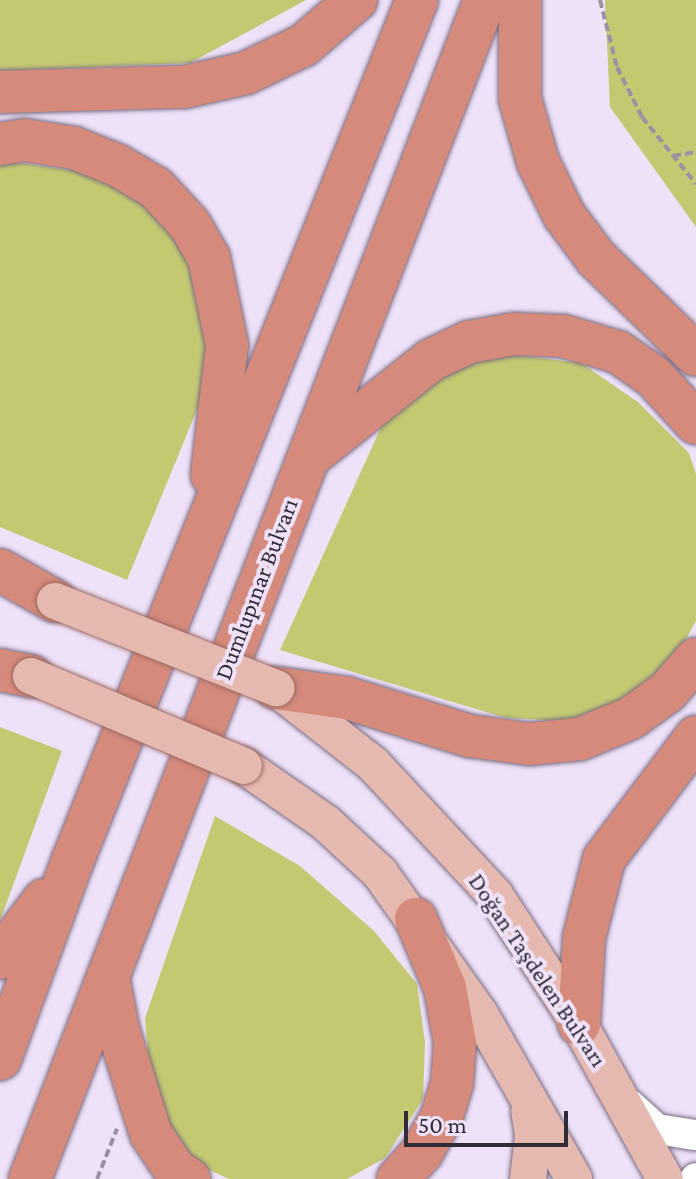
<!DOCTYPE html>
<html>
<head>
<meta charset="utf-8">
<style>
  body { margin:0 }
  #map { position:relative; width:696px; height:1179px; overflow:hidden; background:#eee1f8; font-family:"Crimson Pro",serif }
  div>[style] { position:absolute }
  .green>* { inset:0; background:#c4c971 }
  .path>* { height:4px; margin-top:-2px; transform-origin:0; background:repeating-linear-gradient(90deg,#9b91a2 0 8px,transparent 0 12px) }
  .roads { filter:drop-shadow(0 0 2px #796c81) drop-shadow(0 0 2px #796c81) }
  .minor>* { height:30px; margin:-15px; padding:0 15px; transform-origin:15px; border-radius:15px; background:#fff }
  .major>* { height:36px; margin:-18px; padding:0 18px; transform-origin:18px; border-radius:18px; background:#e6b9b0 }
  .highway>* { height:42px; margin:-21px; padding:0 21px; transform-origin:21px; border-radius:21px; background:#d58a7b }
  .bridges { filter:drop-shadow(0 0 2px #9b6962) drop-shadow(0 0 2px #9b6962) }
  .major-bridge>* { height:36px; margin:-18px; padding:0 18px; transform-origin:18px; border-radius:18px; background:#e6b9b0 }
  span { translate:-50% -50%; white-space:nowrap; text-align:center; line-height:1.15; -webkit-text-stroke:8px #eee1f8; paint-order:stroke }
  .street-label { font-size:24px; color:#302b34 }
  .scale { position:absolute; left:404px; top:1111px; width:164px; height:36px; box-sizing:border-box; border:4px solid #302b34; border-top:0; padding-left:10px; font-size:24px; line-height:28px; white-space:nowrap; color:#302b34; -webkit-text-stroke:6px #eee1f8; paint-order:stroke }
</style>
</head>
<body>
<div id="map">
  <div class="green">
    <i style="clip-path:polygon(0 0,306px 0,190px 63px,0 71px)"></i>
    <i style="clip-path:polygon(605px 0,696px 0,696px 227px,610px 107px)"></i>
    <i style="clip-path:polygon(14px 162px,91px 173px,165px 217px,201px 291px,207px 340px,201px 400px,127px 580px,0 527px,0 166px)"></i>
    <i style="clip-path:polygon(497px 353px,581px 363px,638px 402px,689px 453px,696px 474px,696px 621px,672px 664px,619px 702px,577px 722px,506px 718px,280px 650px,383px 423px,443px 375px)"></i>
    <i style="clip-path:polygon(0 727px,62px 751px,0 921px)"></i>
    <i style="clip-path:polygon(215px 816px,300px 866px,374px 931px,417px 984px,425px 1042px,423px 1099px,385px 1158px,347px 1179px,229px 1179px,194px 1163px,162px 1120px,150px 1077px,145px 1018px)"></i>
  </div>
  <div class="path">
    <i style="left:600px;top:0;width:69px;rotate:75.8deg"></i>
    <i style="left:617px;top:67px;width:56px;rotate:63.4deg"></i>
    <i style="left:642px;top:117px;width:86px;rotate:51.1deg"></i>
    <i style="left:673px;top:156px;width:23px;rotate:-10deg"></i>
    <i style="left:97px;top:1179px;width:54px;rotate:-68.2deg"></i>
  </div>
  <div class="roads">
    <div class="minor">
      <i style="left:629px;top:1104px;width:38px;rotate:42deg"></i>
      <i style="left:657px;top:1129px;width:39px;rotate:9deg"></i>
      <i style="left:695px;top:1179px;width:1px;rotate:-45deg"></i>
    </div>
    <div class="major">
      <i style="left:276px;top:688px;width:123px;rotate:38.1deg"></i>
      <i style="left:373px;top:764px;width:179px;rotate:47deg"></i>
      <i style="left:495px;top:895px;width:154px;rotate:56.9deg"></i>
      <i style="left:579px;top:1024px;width:177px;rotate:61deg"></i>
      <i style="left:244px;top:766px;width:100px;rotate:34.8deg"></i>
      <i style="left:326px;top:823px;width:74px;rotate:42.8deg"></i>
      <i style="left:380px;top:873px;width:173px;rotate:54.7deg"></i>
      <i style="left:480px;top:1014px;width:190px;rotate:60.3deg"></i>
      <i style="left:528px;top:1179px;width:44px;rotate:-83.5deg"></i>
      <i style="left:533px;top:1135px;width:24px;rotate:-99deg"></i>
    </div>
    <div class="highway">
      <i style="left:520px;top:0;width:99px;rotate:90deg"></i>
      <i style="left:520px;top:99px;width:66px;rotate:74.1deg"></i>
      <i style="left:538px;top:162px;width:59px;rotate:63.9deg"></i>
      <i style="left:564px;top:215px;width:54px;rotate:53.3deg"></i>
      <i style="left:596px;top:258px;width:139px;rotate:44.1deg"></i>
      <i style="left:0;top:92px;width:184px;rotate:-1.6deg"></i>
      <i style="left:184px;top:87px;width:64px;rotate:-12.7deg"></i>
      <i style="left:246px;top:73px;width:64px;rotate:-25.8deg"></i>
      <i style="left:304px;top:45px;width:69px;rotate:-40.9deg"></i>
      <i style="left:0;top:144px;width:24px;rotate:-9deg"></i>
      <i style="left:24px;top:140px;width:51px;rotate:9.1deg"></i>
      <i style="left:74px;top:148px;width:46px;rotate:21.6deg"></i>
      <i style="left:117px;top:165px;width:45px;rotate:30.5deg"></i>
      <i style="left:156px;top:188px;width:50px;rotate:47.4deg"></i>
      <i style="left:190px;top:225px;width:38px;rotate:60deg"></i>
      <i style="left:209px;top:258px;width:89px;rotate:78.3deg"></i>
      <i style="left:227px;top:345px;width:131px;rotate:96.6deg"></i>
      <i style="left:309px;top:457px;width:156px;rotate:-38.5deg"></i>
      <i style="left:431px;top:360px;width:42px;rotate:-25.3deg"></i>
      <i style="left:469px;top:342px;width:46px;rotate:-10.1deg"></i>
      <i style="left:514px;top:334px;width:49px;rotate:2.3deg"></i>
      <i style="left:563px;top:336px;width:57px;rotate:16.2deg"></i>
      <i style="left:618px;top:352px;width:44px;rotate:34.8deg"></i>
      <i style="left:654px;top:377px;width:62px;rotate:47.6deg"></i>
      <i style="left:0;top:570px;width:63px;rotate:29.4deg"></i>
      <i style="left:0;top:670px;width:32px;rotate:11deg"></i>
      <i style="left:276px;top:688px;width:72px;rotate:8deg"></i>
      <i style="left:347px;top:698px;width:129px;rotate:17.2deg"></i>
      <i style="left:470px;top:736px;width:60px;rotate:7.7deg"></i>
      <i style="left:529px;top:744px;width:51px;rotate:-5.6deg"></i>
      <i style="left:580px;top:739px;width:55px;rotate:-22.4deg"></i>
      <i style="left:631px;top:718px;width:44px;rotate:-35.8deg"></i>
      <i style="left:667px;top:692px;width:44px;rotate:-48.7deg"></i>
      <i style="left:0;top:958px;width:73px;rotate:-52.8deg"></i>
      <i style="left:108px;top:976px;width:54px;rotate:79.3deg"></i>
      <i style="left:118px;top:1029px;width:110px;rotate:72.6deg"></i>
      <i style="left:151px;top:1134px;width:43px;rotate:56.3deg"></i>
      <i style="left:175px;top:1170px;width:17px;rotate:33deg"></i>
      <i style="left:579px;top:1024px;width:86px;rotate:-86.7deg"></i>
      <i style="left:584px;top:938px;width:81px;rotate:-75.8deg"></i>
      <i style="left:604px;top:859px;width:153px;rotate:-53deg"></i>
      <i style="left:0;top:1059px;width:212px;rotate:-69.9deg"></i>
      <i style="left:73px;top:860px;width:926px;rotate:-68.2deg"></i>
      <i style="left:30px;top:1179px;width:1264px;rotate:-68.9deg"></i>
      <i style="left:398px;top:1179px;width:36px;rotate:-48deg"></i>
      <i style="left:422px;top:1152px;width:41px;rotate:-60.9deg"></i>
      <i style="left:442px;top:1116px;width:34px;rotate:-73deg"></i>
      <i style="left:452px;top:1083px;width:40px;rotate:-85.7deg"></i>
      <i style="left:455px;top:1043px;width:56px;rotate:-100.3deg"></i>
      <i style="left:445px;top:988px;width:75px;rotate:-112.8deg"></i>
    </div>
  </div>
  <div class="bridges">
    <div class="major-bridge">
      <i style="left:55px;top:601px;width:238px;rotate:21.5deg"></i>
      <i style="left:31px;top:676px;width:231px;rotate:22.9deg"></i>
    </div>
  </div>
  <div class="street-label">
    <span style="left:256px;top:589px;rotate:-69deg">Dumlupınar Bulvarı</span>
    <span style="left:538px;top:970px;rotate:56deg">Doğan Taşdelen Bulvarı</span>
  </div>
  <div class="scale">50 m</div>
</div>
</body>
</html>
